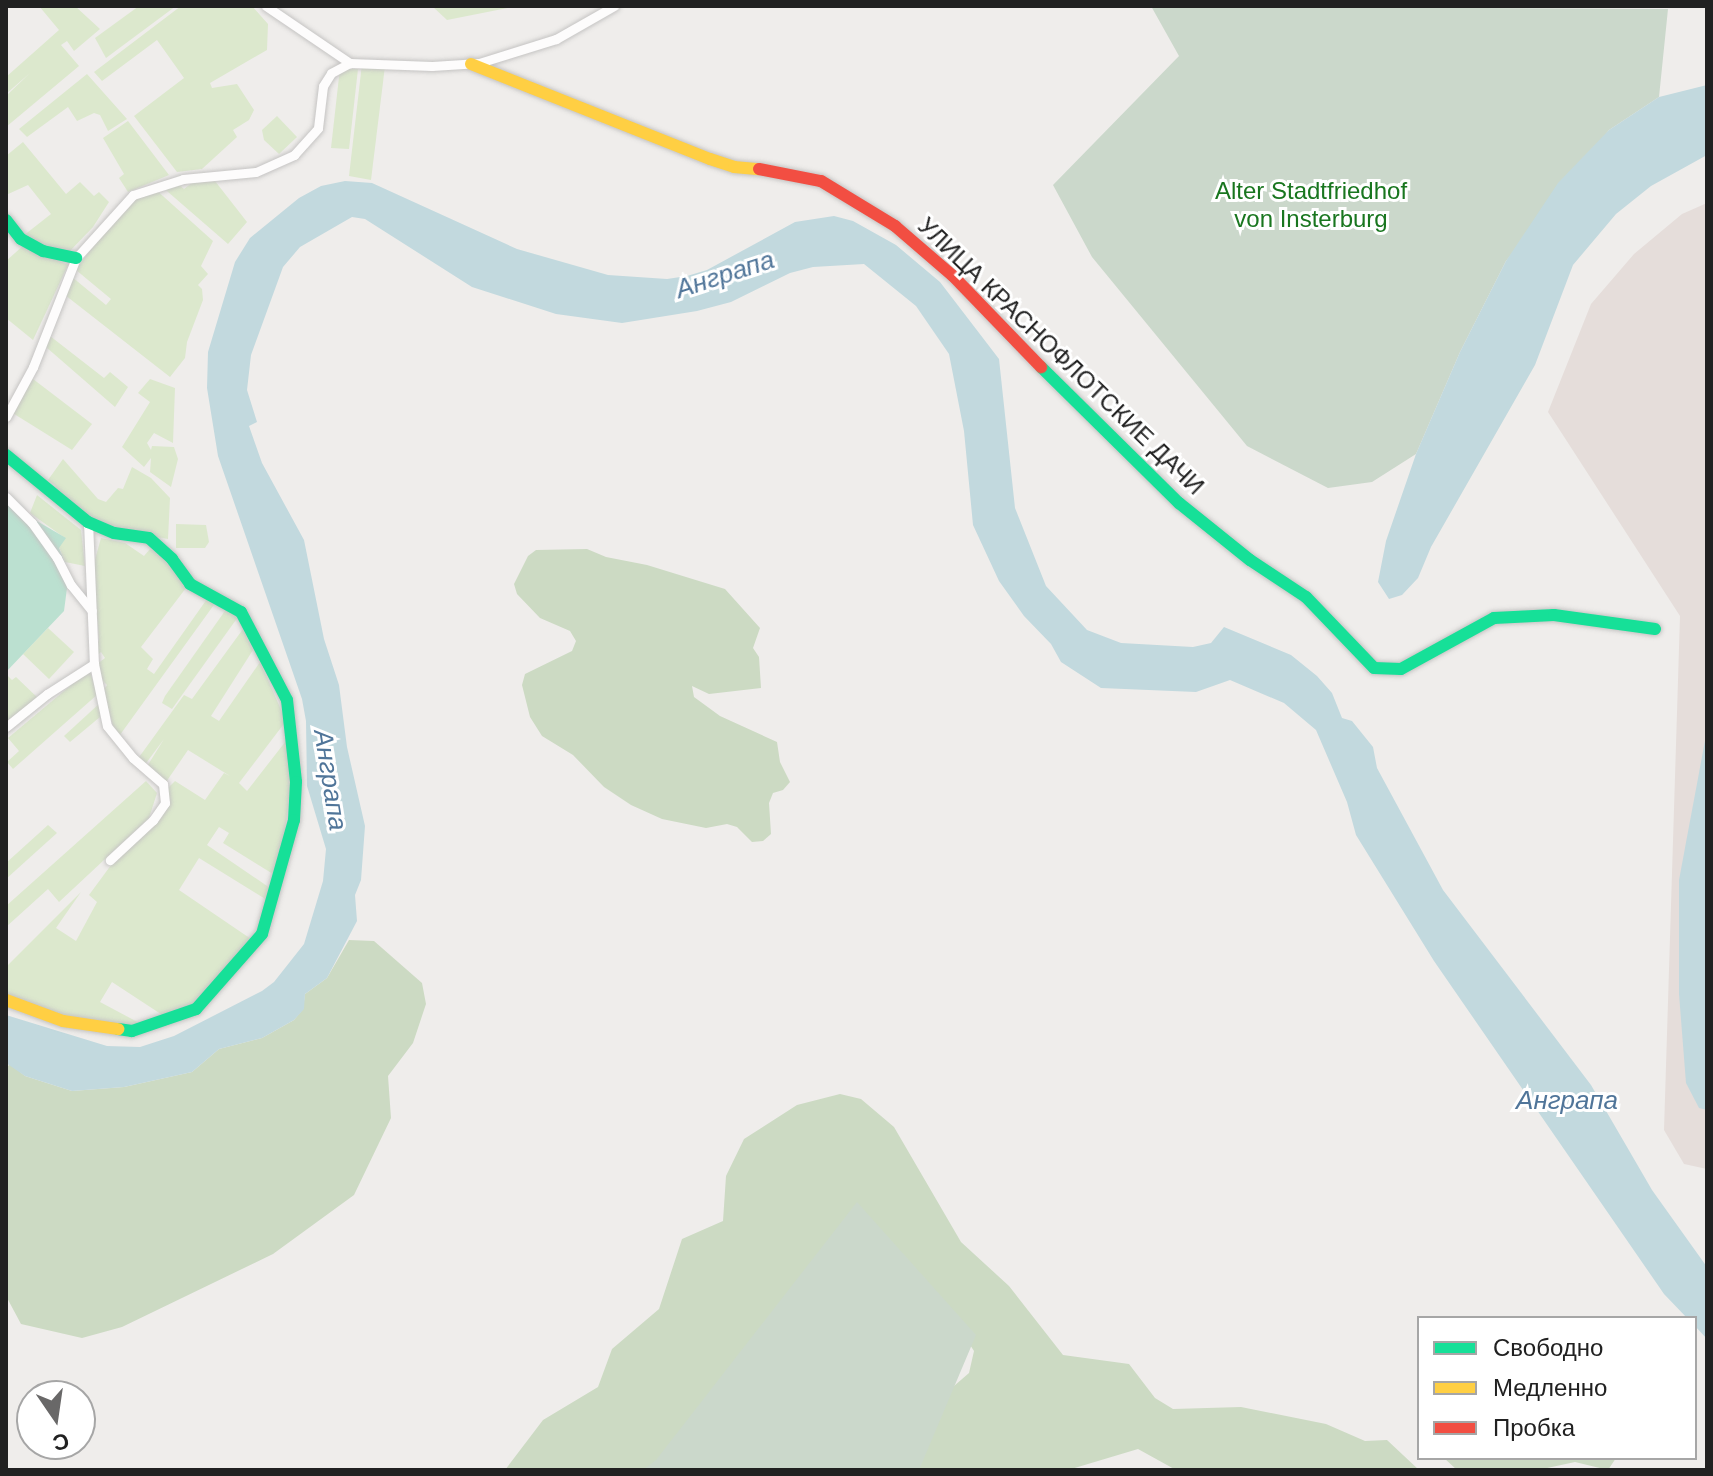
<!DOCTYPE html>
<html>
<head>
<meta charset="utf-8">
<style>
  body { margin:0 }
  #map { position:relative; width:1713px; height:1476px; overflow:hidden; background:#efedeb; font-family:Arial,sans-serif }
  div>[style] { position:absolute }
  .military>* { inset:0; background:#e5ddda }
  .grass>* { inset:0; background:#dce8cd }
  .forest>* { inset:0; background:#ccdac3 }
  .cemetery>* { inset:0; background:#cbd8cb }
  .pitch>* { inset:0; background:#bbe0d0 }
  .water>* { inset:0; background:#c2d9de }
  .roads { filter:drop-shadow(0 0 2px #c5c4c3) drop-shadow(0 0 2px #c5c4c3) }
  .street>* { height:9px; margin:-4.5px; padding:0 4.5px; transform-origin:4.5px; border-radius:4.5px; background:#fdfcfc }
  .fast>* { height:12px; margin:-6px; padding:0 6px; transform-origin:6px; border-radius:6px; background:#16e098 }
  .slow>* { height:12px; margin:-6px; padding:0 6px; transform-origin:6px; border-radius:6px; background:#ffcf43 }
  .jam>* { height:12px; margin:-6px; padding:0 6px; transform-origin:6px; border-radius:6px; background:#f24e42 }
  span { translate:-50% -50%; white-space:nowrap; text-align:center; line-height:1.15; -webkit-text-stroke:6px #fff; paint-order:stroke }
  .park-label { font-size:24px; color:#19761f }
  .street-label { font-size:24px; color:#212121 }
  .water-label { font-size:26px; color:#507599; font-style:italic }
  .frame { position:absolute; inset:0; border:8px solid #212121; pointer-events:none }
  .legend { position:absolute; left:1417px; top:1316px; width:280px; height:144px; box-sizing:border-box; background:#fff; border:2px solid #a6a6a6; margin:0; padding:10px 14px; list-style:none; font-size:24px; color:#212121 }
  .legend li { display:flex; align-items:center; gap:16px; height:40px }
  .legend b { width:40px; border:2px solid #a6a6a6 }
  .north { position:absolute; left:16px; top:1380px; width:80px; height:80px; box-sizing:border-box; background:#fff; border:2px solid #a6a6a6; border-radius:50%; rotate:167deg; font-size:22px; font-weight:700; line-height:32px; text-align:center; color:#212121 }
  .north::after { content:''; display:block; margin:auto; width:28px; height:36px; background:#696868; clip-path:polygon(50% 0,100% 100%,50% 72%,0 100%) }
</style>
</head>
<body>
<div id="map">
  <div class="military">
    <i style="clip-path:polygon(1707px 203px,1707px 1169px,1684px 1164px,1664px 1130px,1680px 616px,1548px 412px,1591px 304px,1634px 254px,1682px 214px)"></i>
  </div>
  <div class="grass">
    <i style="clip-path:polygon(39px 6px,75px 6px,100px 29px,74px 51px,67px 41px,61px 45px,79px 66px,6px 127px,6px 96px,30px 73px,6px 94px,6px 77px,59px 30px)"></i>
    <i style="clip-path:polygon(139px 6px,176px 6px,106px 58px,95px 38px)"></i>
    <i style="clip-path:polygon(181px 6px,252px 6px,268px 24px,267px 50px,210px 83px,212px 88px,237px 84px,254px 110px,249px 120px,233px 130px,237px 137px,202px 169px,177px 172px,134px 116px,184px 78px,157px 40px,102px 81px,94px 72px)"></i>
    <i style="clip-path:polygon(432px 6px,518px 6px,447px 20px)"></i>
    <i style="clip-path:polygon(362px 64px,385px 66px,371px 180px,349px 176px)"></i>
    <i style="clip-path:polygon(340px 68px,358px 69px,349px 149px,331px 148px)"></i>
    <i style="clip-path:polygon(87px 74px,127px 119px,108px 131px,100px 115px,94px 113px,77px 121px,68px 107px,27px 137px,19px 129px)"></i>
    <i style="clip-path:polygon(277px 116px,297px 137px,279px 154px,264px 140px,262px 130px)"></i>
    <i style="clip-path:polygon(128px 121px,169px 175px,128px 192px,119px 178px,124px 174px,103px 138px)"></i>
    <i style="clip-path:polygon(23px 142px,66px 194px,80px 182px,94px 196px,99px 192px,109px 202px,93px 227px,69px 252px,62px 253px,23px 236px,51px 214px,28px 185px,6px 195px,6px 156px)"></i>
    <i style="clip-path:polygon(215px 181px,247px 222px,228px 244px,160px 185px,176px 182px,184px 189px,193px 182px)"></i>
    <i style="clip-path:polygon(154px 188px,213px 241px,201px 266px,208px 274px,198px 285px,202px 289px,203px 300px,187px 342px,185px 358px,170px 377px,65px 295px,72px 277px,106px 305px,111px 299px,76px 270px,122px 205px)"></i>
    <i style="clip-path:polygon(24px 245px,68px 265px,33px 340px,6px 318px,6px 261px)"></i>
    <i style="clip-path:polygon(50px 336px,104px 378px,110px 372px,128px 387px,115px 407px,46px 347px)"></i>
    <i style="clip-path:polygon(33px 379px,92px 424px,72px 450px,11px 412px)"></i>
    <i style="clip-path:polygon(150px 379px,175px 388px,173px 443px,154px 433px,147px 443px,151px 450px,152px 446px,174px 447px,178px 459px,171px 487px,150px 472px,151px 458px,144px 467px,122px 447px,150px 402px,138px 393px)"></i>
    <i style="clip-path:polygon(63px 459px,98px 499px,106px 502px,118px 488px,123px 489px,132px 467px,151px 478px,170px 498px,168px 539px,98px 527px,52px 492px,56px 486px,48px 480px)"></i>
    <i style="clip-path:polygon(37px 495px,81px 530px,85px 566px,65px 562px,59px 547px,65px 538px,30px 513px)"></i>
    <i style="clip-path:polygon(176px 524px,206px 525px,209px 542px,205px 548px,176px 548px)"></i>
    <i style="clip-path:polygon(101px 538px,125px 543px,144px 556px,150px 549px,161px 554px,186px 588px,141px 647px,153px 659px,147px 669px,154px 674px,207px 599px,216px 602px,117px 739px,103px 691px,107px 685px,98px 676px,96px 665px,105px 658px,101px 652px,95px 657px,99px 639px,93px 567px)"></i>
    <i style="clip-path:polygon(227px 608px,238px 617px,172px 709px,162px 703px,165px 696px)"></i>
    <i style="clip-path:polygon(48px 628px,74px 652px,49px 679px,23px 654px)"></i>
    <i style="clip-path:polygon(243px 629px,253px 650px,211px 716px,219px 721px,260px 662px,286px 721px,239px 783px,247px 791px,289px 737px,291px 781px,284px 839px,273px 874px,223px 843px,229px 833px,219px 827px,207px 845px,270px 888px,267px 900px,199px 858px,179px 890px,254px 941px,224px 980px,173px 1022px,112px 982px,100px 1002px,145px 1026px,138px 1033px,6px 1002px,6px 967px,81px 892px,56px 928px,76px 941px,97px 902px,89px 895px,117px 857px,161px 812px,165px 791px,175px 781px,205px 800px,224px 773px,230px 776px,188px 750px,164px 785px,146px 768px,164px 739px,144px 766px,137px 760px,184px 695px,192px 699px)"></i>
    <i style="clip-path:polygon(89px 670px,98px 694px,13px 769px,7px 762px,19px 751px,8px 738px)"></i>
    <i style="clip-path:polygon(6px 674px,12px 680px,16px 677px,39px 699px,6px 729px)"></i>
    <i style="clip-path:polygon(100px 703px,100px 717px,70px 742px,64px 736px)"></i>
    <i style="clip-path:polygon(146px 781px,157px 793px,149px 818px,59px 902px,48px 889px,6px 927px,6px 906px)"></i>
    <i style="clip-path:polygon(48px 825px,57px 833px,6px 879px,6px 863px)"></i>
  </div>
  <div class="forest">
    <i style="clip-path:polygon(587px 549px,606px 557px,647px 565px,725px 589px,760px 628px,753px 648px,759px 657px,761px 688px,709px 694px,692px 686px,694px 697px,720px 716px,777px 742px,780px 762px,790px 782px,783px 790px,773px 793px,769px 803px,771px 834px,763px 841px,752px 842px,737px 827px,727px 824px,706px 828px,662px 819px,631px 805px,604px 787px,573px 755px,542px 736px,530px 717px,522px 685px,525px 674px,572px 651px,576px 641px,570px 631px,540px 618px,517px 594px,514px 584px,528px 556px,536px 550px)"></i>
    <i style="clip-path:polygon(349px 940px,374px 941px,422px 983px,426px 1004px,413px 1043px,388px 1076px,391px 1118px,354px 1195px,273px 1254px,122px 1327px,82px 1338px,21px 1324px,6px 1296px,6px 1068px,10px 1064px,25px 1076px,72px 1091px,124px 1087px,192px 1072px,219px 1049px,262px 1038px,294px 1020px,303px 1009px,305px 994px,327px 978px)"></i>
    <i style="clip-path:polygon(840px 1094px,861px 1099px,894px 1127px,961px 1242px,1009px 1286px,1063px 1355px,1129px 1364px,1155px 1398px,1173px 1409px,1241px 1407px,1326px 1424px,1365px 1441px,1387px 1440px,1419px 1470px,1176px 1470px,1138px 1449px,1068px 1470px,860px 1470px,897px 1411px,954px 1386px,969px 1373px,974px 1351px,963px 1334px,664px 1470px,505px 1470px,543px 1420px,598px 1387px,612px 1349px,659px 1309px,682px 1239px,723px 1221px,726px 1176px,744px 1139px,797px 1105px)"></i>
    <i style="clip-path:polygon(1444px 1458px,1616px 1458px,1608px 1470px,1575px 1462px,1538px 1470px,1457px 1470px)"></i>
  </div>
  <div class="cemetery">
    <i style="clip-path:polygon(1151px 6px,1668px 9px,1659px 97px,1609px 130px,1506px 261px,1460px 352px,1416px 454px,1372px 482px,1328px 488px,1247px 446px,1092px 257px,1053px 185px,1179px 56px)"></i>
    <i style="clip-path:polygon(857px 1202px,976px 1335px,919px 1470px,643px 1470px,656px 1460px)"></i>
  </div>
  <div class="pitch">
    <i style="clip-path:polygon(6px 503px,66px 538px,59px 548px,69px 573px,64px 611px,6px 672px)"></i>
  </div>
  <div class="water">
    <i style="clip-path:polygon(1707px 85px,1707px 155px,1651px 186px,1616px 214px,1573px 265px,1535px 365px,1431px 547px,1418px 578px,1402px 595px,1389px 599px,1378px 582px,1386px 541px,1416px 454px,1460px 352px,1506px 261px,1558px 183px,1609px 130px,1659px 97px)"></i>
    <i style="clip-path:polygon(345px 181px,372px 183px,517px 249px,608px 275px,667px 279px,687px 276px,707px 270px,795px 222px,834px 216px,853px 221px,896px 245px,940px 282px,999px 359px,1015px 508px,1046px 586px,1087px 630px,1121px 643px,1193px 647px,1211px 643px,1224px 627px,1291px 655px,1317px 676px,1332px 693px,1342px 718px,1352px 721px,1373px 747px,1377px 768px,1443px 890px,1591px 1085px,1652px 1190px,1707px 1267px,1707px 1339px,1695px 1326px,1695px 1318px,1687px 1318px,1664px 1294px,1434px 961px,1356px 835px,1347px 802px,1316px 730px,1284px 703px,1230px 680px,1196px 692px,1101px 688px,1061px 662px,1051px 644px,1024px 616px,999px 581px,973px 525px,964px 431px,949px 354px,916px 306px,864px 264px,813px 267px,790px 273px,731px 302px,697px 311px,622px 323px,556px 314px,472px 287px,365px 219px,352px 217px,300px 247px,283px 267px,251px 355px,247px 390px,257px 422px,249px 426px,262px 463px,304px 540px,324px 639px,339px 685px,347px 747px,365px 826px,361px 880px,355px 895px,357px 921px,327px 978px,305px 994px,304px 1009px,294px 1020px,262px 1038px,219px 1049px,192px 1072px,124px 1087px,72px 1091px,25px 1076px,6px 1063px,6px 1015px,107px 1046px,140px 1047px,174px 1036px,262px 991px,274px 982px,304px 944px,323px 881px,326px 849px,307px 786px,306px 721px,302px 699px,218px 456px,207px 388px,208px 352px,235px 262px,250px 238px,299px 198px,321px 186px)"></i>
    <i style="clip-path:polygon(1707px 730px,1707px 1110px,1699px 1108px,1686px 1083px,1679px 994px,1679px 880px)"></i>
  </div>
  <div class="roads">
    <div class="street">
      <i style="left:266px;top:6px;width:102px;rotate:34.2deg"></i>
      <i style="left:6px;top:417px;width:57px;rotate:-61.6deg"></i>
      <i style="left:33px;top:367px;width:117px;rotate:-68.5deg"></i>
      <i style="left:76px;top:258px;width:85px;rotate:-47.9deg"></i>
      <i style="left:133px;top:195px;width:52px;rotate:-17.7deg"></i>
      <i style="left:183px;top:179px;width:73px;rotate:-5.5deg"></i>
      <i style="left:256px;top:172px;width:42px;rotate:-24.1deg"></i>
      <i style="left:294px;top:155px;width:36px;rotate:-48deg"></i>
      <i style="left:318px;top:128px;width:42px;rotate:-83.2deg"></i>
      <i style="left:323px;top:86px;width:15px;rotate:-58deg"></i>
      <i style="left:331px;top:73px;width:21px;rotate:-28deg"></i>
      <i style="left:350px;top:63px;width:82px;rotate:2.1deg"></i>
      <i style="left:432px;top:66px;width:47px;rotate:-3.7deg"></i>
      <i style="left:479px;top:63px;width:81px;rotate:-17.3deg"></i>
      <i style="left:556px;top:39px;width:67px;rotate:-29.6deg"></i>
      <i style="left:6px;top:497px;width:37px;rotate:45deg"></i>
      <i style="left:32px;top:523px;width:43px;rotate:54.5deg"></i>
      <i style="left:57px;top:558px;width:30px;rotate:63deg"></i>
      <i style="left:71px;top:585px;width:33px;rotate:51deg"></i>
      <i style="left:88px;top:522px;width:142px;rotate:87.6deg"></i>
      <i style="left:94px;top:664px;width:63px;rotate:78.2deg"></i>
      <i style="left:107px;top:726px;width:41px;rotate:50.9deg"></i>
      <i style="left:133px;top:758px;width:40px;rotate:41deg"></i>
      <i style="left:163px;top:784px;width:19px;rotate:84deg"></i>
      <i style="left:165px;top:803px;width:21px;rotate:125deg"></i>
      <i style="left:153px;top:820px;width:59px;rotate:137.1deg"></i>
      <i style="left:6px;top:727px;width:53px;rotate:-38.8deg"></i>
      <i style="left:47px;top:694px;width:56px;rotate:-32.6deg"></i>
    </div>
    <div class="fast">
      <i style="left:6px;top:220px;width:24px;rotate:52deg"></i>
      <i style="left:21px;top:239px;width:25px;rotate:29deg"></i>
      <i style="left:43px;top:251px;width:34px;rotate:12deg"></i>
      <i style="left:1041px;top:367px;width:194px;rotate:44.6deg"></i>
      <i style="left:1179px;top:503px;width:91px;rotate:38.8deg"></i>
      <i style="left:1250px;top:560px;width:67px;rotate:33.5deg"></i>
      <i style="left:1306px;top:597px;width:98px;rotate:46.2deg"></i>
      <i style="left:1374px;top:668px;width:27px;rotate:2deg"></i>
      <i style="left:1401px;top:669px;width:106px;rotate:-28.7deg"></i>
      <i style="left:1494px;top:618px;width:60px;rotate:-2.9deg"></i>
      <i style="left:1554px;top:615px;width:102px;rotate:7.9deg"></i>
      <i style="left:6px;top:455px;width:106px;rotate:39.3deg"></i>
      <i style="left:88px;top:522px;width:28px;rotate:23deg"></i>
      <i style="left:114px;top:533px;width:35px;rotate:8deg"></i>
      <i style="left:149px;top:538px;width:31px;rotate:42deg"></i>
      <i style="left:172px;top:559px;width:31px;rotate:54deg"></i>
      <i style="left:190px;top:584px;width:58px;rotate:28.8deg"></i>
      <i style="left:241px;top:612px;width:99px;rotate:62.4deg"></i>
      <i style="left:287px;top:700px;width:82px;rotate:83.7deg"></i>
      <i style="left:296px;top:782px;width:38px;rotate:93deg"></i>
      <i style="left:294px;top:820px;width:118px;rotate:105.7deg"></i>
      <i style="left:262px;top:934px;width:100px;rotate:131.3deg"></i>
      <i style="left:196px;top:1009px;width:68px;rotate:161deg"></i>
      <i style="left:132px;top:1031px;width:14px;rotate:-172deg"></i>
    </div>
    <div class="slow">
      <i style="left:471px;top:64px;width:257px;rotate:21.7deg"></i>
      <i style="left:710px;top:159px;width:25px;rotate:18deg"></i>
      <i style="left:734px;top:167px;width:25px;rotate:5deg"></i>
      <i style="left:6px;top:1000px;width:61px;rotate:20.2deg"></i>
      <i style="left:63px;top:1021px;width:56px;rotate:8.3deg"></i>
    </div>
    <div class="jam">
      <i style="left:759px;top:169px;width:63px;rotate:11deg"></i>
      <i style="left:821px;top:181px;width:87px;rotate:31.3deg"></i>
      <i style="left:895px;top:226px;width:77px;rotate:40.8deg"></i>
      <i style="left:953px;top:276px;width:127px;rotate:46deg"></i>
    </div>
  </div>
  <div class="park-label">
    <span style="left:1311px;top:205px">Alter Stadtfriedhof<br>von Insterburg</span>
  </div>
  <div class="street-label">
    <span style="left:1061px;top:356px;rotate:44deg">УЛИЦА КРАСНОФЛОТСКИЕ ДАЧИ</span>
  </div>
  <div class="water-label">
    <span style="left:725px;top:275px;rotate:-18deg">Анграпа</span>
    <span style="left:330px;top:780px;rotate:81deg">Анграпа</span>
    <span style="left:1567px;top:1101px">Анграпа</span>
  </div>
  <div class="frame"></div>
  <ul class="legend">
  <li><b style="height:10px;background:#16e098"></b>Свободно</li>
  <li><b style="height:10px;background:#ffcf43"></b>Медленно</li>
  <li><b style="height:10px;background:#f24e42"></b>Пробка</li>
  </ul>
  <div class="north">С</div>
</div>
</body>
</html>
